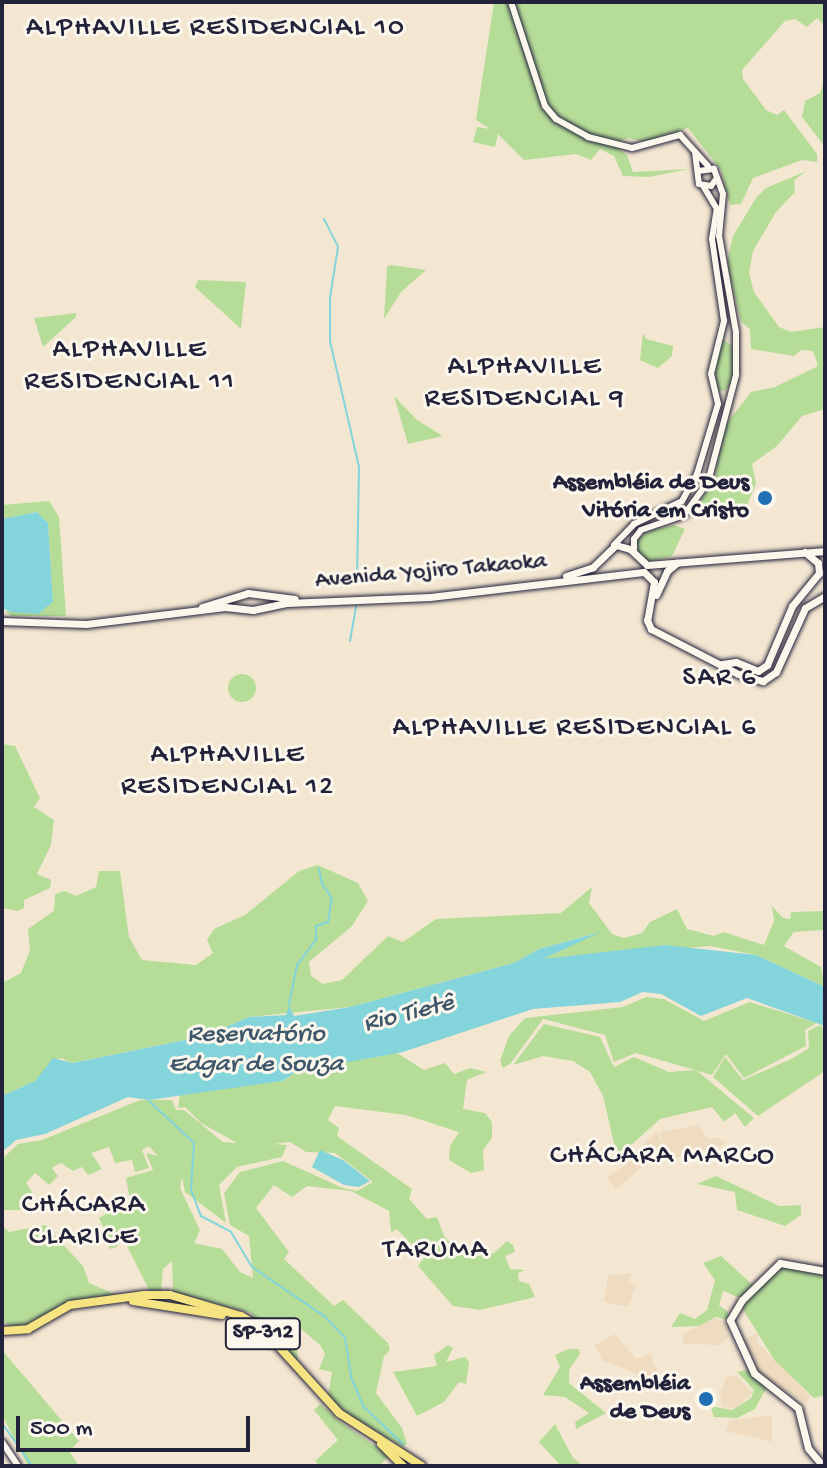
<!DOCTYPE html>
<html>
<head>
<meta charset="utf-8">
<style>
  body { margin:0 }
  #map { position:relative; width:827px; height:1468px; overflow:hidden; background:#f4e7d2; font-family:"Gochi Hand",sans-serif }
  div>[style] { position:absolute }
  .built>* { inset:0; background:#efdcc0 }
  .green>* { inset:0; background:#b6dd98 }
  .round { border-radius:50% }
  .water>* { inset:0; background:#83d4db }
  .stream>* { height:2px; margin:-1px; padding:0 1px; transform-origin:1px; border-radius:1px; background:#83d4db }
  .roads { filter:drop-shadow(0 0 2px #22223b) drop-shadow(0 0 2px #22223b) }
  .tertiary>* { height:6px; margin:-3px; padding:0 3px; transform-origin:3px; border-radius:3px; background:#fbf7ec }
  .secondary>* { height:7px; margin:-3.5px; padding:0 3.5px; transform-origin:3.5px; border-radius:3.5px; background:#fbf7ec }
  .primary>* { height:8px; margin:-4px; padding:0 4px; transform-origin:4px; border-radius:4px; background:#f6e381 }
  .dots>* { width:22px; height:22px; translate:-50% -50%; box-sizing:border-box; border:4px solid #fbf7ec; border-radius:50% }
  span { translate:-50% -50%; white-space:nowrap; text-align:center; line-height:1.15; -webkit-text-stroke:6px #fbf7ec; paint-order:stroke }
  .shield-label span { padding:2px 6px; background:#fbf7ec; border:2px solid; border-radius:6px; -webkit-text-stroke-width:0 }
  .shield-label { font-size:22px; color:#22223b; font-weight:700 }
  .poi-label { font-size:24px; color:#22223b; font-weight:700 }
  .right { translate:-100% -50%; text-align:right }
  .street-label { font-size:24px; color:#22223b }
  .water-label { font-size:26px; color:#3f576b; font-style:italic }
  .quarter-label { font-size:28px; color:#22223b; letter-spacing:2px }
  .frame { position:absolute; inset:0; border:4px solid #22223b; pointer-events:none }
  .scale { position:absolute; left:16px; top:1416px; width:234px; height:36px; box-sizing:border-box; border:4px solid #22223b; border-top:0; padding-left:10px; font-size:24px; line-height:28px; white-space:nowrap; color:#22223b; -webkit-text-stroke:6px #fbf7ec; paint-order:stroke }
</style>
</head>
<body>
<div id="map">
  <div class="built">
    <i style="clip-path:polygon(698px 1125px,708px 1139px,718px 1137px,727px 1144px,669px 1160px,659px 1132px)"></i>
    <i style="clip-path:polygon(656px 1131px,664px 1147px,616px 1190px,607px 1177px,626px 1164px)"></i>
    <i style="clip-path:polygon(632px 1273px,629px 1282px,636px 1285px,628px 1307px,604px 1302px,608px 1275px)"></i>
    <i style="clip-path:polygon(716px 1318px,724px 1321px,729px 1336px,720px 1345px,684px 1344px,682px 1334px)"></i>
    <i style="clip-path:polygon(759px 1332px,757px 1342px,810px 1396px,807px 1403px,767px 1380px,773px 1371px,765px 1380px,759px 1374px,740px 1342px)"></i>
    <i style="clip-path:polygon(615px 1334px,636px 1359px,650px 1353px,658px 1373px,650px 1379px,602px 1360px,595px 1345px)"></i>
    <i style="clip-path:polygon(736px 1375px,753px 1393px,736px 1408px,722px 1407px,720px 1393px,726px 1377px)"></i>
    <i style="clip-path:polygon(772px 1415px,772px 1442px,725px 1431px,730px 1420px)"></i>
  </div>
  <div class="green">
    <i style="clip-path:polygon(494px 2px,825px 2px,825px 26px,817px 18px,807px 27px,795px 19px,785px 21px,742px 70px,743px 79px,766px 110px,777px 115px,784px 110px,817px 154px,817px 162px,802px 160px,753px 178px,741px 204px,730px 205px,721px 170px,688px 128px,646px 142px,628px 138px,613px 144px,627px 155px,633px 172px,689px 169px,649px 177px,623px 176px,614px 156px,600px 149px,591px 160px,576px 154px,524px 160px,498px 134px,495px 147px,473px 142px,477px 127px,490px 129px,476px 120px)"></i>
    <i style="clip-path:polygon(825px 78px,825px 147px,802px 117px,805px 101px,820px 93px)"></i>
    <i style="clip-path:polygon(807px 171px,794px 180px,795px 192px,776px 212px,753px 251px,749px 273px,754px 292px,779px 327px,791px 332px,825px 327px,825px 409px,802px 416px,777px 446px,752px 464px,756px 484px,744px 512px,709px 512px,692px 519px,690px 513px,714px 483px,723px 428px,751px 392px,775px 387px,818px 366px,813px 351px,801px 350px,794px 356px,751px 349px,750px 329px,741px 322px,727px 262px,733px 236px,756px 198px,766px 188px)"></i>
    <i style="clip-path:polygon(391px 265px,426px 270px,401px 292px,384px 319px,387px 267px)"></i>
    <i style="clip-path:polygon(198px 280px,246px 282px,241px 329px,195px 287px)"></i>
    <i style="clip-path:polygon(76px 313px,76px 317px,43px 347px,34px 318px)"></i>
    <i style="clip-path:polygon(643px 333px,646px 339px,673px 346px,672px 356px,658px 368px,640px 360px)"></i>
    <i style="clip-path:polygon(724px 340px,732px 346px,733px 381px,725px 391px,719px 390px,714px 375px,716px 350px)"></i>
    <i style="clip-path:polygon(394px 396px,417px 420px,443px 436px,408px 444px)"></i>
    <i style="clip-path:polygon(49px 501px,59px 517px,66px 616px,12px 616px,4px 611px,38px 613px,53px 602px,48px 523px,37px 512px,2px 519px,2px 505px)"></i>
    <i style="clip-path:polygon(674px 525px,685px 529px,672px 556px,646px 563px,636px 553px,635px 542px,647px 531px)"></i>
    <i class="round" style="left:228px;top:674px;width:28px;height:28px"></i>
    <i style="clip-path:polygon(2px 744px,15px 746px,40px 798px,34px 807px,54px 820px,51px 845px,37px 874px,51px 880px,50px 888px,24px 900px,24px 908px,18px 911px,2px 908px)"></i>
    <i style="clip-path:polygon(318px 865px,358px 883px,368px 901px,352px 926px,309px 962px,311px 976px,323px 984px,342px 980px,388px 936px,403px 942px,436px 919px,561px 913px,592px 887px,589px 903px,612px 934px,624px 938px,642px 933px,650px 922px,677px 909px,687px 929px,714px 936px,724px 932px,764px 945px,774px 921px,772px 906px,783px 918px,790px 919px,791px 912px,825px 911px,825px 930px,794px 932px,784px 946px,821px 967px,825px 987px,756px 955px,710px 946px,541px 960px,596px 933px,539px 949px,514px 963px,350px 1007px,249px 1017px,205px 1036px,71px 1063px,61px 1058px,35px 1081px,2px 1096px,2px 983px,21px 973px,30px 950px,28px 929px,54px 911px,55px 894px,65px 891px,76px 896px,96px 887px,99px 871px,120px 871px,129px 937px,142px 960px,196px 965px,213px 953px,207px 940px,214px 929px,245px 915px,299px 871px)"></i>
    <i style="clip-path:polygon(646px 997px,664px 999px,704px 1021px,750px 1002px,817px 1023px,805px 1030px,806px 1046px,744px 1078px,726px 1054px,712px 1075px,636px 1053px,614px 1062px,605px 1035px,543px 1019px,511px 1063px,503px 1068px,500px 1061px,509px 1036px,525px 1018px,623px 1007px)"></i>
    <i style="clip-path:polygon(544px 1024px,600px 1037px,614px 1067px,634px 1057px,669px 1072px,696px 1070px,754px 1118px,745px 1127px,735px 1113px,724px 1122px,712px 1107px,660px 1119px,609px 1165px,616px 1152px,603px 1096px,590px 1072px,573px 1061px,543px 1056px,513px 1065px)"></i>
    <i style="clip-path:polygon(820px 1025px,825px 1030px,825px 1071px,758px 1116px,713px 1077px,725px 1057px,743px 1080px,791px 1059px,809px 1048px,808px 1031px)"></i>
    <i style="clip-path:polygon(evenodd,394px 1051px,424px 1070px,445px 1063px,454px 1074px,470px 1068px,486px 1072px,467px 1080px,463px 1109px,485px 1113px,492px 1122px,492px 1138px,483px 1150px,484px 1170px,471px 1173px,449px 1160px,450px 1146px,459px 1132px,406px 1115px,335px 1106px,328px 1120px,339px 1128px,337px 1136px,412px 1189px,409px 1199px,427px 1219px,437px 1217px,444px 1236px,466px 1258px,494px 1253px,507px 1241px,513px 1245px,515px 1252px,505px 1256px,510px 1269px,525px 1270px,518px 1273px,519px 1281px,529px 1284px,535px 1297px,480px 1310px,453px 1306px,418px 1266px,424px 1258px,397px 1229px,391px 1232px,389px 1211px,351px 1191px,307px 1186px,292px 1197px,274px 1185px,256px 1208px,289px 1252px,284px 1259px,334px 1306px,343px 1300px,388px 1343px,390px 1350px,384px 1356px,376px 1393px,402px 1428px,407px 1444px,403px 1447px,345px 1413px,328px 1396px,332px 1372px,319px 1369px,325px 1354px,320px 1345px,287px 1317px,278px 1320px,297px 1348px,298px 1364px,251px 1313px,173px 1292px,172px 1261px,163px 1269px,161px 1292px,150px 1292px,122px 1236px,117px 1247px,109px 1249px,110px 1241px,99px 1218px,130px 1200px,126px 1178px,153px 1170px,146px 1153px,158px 1156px,149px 1146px,142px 1150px,149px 1168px,135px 1172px,132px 1160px,115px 1163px,109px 1147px,91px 1153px,102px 1169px,88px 1175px,82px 1167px,73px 1171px,61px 1163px,52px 1168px,58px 1176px,49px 1185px,35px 1173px,26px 1183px,32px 1192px,21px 1210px,3px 1210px,2px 1218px,2px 1159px,18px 1144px,42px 1140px,140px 1100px,172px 1100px,176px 1110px,184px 1110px,223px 1142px,237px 1143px,201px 1123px,185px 1107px,178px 1108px,180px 1093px,283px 1081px,295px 1072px,394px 1051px,290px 1142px,306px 1152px,335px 1153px,373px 1182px,357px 1191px,343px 1188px,283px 1161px,240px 1172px,224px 1193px,230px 1225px,249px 1236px,253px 1278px,240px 1272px,222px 1249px,194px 1243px,200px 1230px,180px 1188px,182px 1177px,185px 1192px,226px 1223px,219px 1185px,237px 1167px,282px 1157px,287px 1145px,274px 1144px,290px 1142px)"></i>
    <i style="clip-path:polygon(716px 1176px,779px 1206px,801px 1205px,801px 1215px,785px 1226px,737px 1210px,735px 1192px,697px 1184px)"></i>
    <i style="clip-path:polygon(2px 1225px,9px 1232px,45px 1225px,83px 1266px,89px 1283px,117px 1295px,62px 1304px,18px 1332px,2px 1320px)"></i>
    <i style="clip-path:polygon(721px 1256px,754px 1286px,740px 1298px,723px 1291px,719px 1305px,728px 1312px,727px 1320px,716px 1317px,699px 1326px,671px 1327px,680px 1313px,695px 1319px,707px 1310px,715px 1280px,703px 1263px)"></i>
    <i style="clip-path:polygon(787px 1264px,825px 1275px,825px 1395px,814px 1398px,775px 1361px,742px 1308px,777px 1268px)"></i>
    <i style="clip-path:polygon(448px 1345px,453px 1348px,446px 1362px,465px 1357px,469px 1362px,466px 1384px,459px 1382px,444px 1402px,417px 1416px,393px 1372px,437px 1366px,434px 1355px)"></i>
    <i style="clip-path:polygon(569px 1349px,579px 1349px,580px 1354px,569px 1370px,569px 1383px,606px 1413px,576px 1429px,575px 1422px,589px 1413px,565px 1397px,543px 1395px,560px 1367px,555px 1355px)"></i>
    <i style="clip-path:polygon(2px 1350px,79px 1441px,69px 1451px,79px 1466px,28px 1466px,2px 1415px)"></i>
    <i style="clip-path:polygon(747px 1370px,767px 1387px,755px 1409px,737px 1418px,714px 1417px,710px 1406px,732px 1410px,751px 1398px,754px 1390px,737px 1372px)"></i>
    <i style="clip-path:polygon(320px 1404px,339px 1421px,389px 1456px,379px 1466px,320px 1466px,315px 1461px,338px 1440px,314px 1410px)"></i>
    <i style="clip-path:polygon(555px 1424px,573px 1458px,583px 1466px,561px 1466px,539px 1442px)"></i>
  </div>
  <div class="water">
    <i style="clip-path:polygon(37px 512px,48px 523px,53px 602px,38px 614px,11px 612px,2px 608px,2px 519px)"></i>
    <i style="clip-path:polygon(601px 932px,543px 959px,665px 945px,756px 955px,825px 987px,825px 1026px,747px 998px,701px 1016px,661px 994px,643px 992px,620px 1002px,533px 1009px,403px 1052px,295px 1072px,283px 1081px,149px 1100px,128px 1097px,45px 1134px,16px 1140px,2px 1152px,2px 1096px,35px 1081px,53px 1058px,72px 1063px,205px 1036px,249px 1017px,286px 1015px,289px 1006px,294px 1016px,350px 1007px,514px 963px,539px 949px)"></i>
    <i style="clip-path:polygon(320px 1150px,343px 1160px,370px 1181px,359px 1187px,344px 1185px,312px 1167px)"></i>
  </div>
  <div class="stream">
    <i style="left:324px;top:219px;width:31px;rotate:63deg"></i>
    <i style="left:338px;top:247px;width:52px;rotate:98.9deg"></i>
    <i style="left:330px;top:298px;width:43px;rotate:90deg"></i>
    <i style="left:330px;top:341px;width:129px;rotate:77deg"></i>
    <i style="left:359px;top:467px;width:114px;rotate:91deg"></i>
    <i style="left:350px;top:641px;width:35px;rotate:-80deg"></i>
    <i style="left:289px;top:1005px;width:41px;rotate:-78.7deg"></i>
    <i style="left:297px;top:965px;width:31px;rotate:-53deg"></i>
    <i style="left:316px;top:940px;width:14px;rotate:-90deg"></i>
    <i style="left:316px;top:926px;width:13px;rotate:-18deg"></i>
    <i style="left:328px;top:922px;width:24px;rotate:-81deg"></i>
    <i style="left:332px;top:898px;width:17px;rotate:-126deg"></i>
    <i style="left:322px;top:884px;width:16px;rotate:-101deg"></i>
    <i style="left:149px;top:1101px;width:62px;rotate:43deg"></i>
    <i style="left:194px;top:1143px;width:47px;rotate:93.7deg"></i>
    <i style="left:191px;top:1190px;width:28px;rotate:69deg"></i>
    <i style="left:201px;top:1216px;width:34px;rotate:28deg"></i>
    <i style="left:231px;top:1232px;width:41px;rotate:59deg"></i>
    <i style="left:252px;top:1267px;width:87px;rotate:34.2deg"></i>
    <i style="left:324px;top:1316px;width:30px;rotate:46deg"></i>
    <i style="left:345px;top:1338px;width:39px;rotate:81deg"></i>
    <i style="left:351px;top:1377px;width:33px;rotate:67deg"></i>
    <i style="left:364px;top:1407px;width:54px;rotate:43.5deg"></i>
    <i style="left:2px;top:1423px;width:52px;rotate:55.1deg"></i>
  </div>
  <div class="roads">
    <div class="tertiary">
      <i style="left:511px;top:2px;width:109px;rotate:71.9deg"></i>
      <i style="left:545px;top:106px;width:17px;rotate:50deg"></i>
      <i style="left:556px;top:119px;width:37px;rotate:29deg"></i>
      <i style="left:588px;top:137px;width:45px;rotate:14deg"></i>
      <i style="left:632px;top:148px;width:50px;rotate:-15.2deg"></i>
      <i style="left:680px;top:135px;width:42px;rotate:47.9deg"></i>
      <i style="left:695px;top:152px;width:32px;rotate:83deg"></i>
      <i style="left:699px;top:184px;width:12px;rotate:9deg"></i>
      <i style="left:711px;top:186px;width:10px;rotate:-53deg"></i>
      <i style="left:614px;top:545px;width:29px;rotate:-46deg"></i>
      <i style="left:634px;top:524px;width:53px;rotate:-25.6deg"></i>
      <i style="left:682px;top:501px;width:31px;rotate:-61deg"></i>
      <i style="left:697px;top:474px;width:73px;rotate:-73.3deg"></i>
      <i style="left:718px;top:404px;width:31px;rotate:-103deg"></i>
      <i style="left:711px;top:374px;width:55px;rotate:-76.2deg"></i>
      <i style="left:724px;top:321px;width:83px;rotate:-98.3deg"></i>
      <i style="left:712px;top:239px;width:30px;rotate:-81deg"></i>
      <i style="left:717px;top:209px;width:26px;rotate:-121deg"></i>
      <i style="left:634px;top:552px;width:13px;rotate:-90deg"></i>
      <i style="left:634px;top:539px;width:11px;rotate:-52deg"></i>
      <i style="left:641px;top:530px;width:46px;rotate:-19.2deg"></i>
      <i style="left:684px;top:515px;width:41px;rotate:-54deg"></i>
      <i style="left:708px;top:482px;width:111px;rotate:-75.3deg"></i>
      <i style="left:736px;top:375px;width:43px;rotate:-90deg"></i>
      <i style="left:736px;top:332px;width:97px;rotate:-100deg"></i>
      <i style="left:719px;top:236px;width:42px;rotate:-84.6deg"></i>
      <i style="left:723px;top:194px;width:27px;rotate:-110deg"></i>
      <i style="left:714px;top:169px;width:16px;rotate:173deg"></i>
      <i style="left:2px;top:1442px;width:29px;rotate:56deg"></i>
    </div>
    <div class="secondary">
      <i style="left:566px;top:576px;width:28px;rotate:-18deg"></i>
      <i style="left:593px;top:567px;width:32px;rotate:-44deg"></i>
      <i style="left:616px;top:545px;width:15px;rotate:16deg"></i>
      <i style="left:630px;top:549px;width:23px;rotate:43deg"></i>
      <i style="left:647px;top:565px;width:179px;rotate:-4.5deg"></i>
      <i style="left:656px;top:595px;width:26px;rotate:-65deg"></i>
      <i style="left:667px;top:571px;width:13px;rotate:-39deg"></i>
      <i style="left:202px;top:607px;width:48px;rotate:-16.9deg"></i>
      <i style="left:248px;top:593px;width:47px;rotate:7.3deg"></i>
      <i style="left:2px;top:621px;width:84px;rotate:2deg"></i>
      <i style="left:86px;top:624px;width:140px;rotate:-7deg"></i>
      <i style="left:225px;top:607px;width:28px;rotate:6deg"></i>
      <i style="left:253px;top:610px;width:35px;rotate:-12deg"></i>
      <i style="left:287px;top:603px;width:143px;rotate:-2.4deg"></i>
      <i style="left:430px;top:597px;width:215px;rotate:-6.7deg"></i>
      <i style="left:644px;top:572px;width:14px;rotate:45deg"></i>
      <i style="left:654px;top:582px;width:39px;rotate:100deg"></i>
      <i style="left:647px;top:620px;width:10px;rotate:66deg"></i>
      <i style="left:651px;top:629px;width:98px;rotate:27.3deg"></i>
      <i style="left:738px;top:674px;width:26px;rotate:16deg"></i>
      <i style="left:763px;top:681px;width:16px;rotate:-35deg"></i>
      <i style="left:776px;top:672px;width:70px;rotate:-65.6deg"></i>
      <i style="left:805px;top:608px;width:23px;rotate:-31deg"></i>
      <i style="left:722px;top:664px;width:14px;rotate:-8deg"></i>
      <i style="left:736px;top:662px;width:24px;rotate:22deg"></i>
      <i style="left:758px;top:671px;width:11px;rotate:-34deg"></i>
      <i style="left:767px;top:665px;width:64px;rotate:-67deg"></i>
      <i style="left:792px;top:606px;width:43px;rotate:-50.7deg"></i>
      <i style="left:819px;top:573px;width:10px;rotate:-96deg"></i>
      <i style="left:818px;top:563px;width:17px;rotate:-140deg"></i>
      <i style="left:823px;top:1466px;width:23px;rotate:-130deg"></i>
      <i style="left:808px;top:1448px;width:41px;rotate:-104deg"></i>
      <i style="left:798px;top:1408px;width:56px;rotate:-141.5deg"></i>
      <i style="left:754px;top:1373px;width:58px;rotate:-114.4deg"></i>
      <i style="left:730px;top:1320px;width:23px;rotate:-59deg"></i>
      <i style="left:742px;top:1300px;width:53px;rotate:-44.2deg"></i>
      <i style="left:780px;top:1263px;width:46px;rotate:10.1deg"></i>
    </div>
    <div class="primary">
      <i style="left:133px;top:1301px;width:90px;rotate:8.9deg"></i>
      <i style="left:2px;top:1331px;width:26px;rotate:-4deg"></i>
      <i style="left:28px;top:1329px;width:48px;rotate:-29.7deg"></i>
      <i style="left:70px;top:1305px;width:75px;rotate:-7.7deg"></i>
      <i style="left:144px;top:1295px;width:26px"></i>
      <i style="left:170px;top:1295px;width:74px;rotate:16.5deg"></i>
      <i style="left:241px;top:1316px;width:24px;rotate:30deg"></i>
      <i style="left:262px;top:1328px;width:115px;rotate:47.8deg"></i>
      <i style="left:339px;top:1413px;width:98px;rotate:32.6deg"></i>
      <i style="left:381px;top:1444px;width:31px;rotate:45deg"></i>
    </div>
  </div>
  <div class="dots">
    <i style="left:765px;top:498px;background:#1f6fb2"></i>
    <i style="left:706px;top:1399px;background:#1f6fb2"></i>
  </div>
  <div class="shield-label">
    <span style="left:263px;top:1334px">SP-312</span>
  </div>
  <div class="poi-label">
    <span class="right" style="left:749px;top:498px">Assembléia de Deus<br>Vitória em Cristo</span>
    <span class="right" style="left:690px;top:1399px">Assembléia<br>de Deus</span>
  </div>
  <div class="street-label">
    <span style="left:431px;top:572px;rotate:-5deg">Avenida Yojiro Takaoka</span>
  </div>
  <div class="water-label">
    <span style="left:409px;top:1015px;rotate:-14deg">Rio Tietê</span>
    <span style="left:256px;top:1051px">Reservatório<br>Edgar de Souza</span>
  </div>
  <div class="quarter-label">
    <span style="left:216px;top:29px">ALPHAVILLE RESIDENCIAL 10</span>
    <span style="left:130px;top:367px">ALPHAVILLE<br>RESIDENCIAL 11</span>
    <span style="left:525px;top:384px">ALPHAVILLE<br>RESIDENCIAL 9</span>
    <span style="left:720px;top:679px">SAR 6</span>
    <span style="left:575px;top:729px">ALPHAVILLE RESIDENCIAL 6</span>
    <span style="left:228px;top:772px">ALPHAVILLE<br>RESIDENCIAL 12</span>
    <span style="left:663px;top:1157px">CHÁCARA MARCO</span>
    <span style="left:84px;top:1222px">CHÁCARA<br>CLARICE</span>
    <span style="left:436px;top:1251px">TARUMA</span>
  </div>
  <div class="frame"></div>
  <div class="scale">500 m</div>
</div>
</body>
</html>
